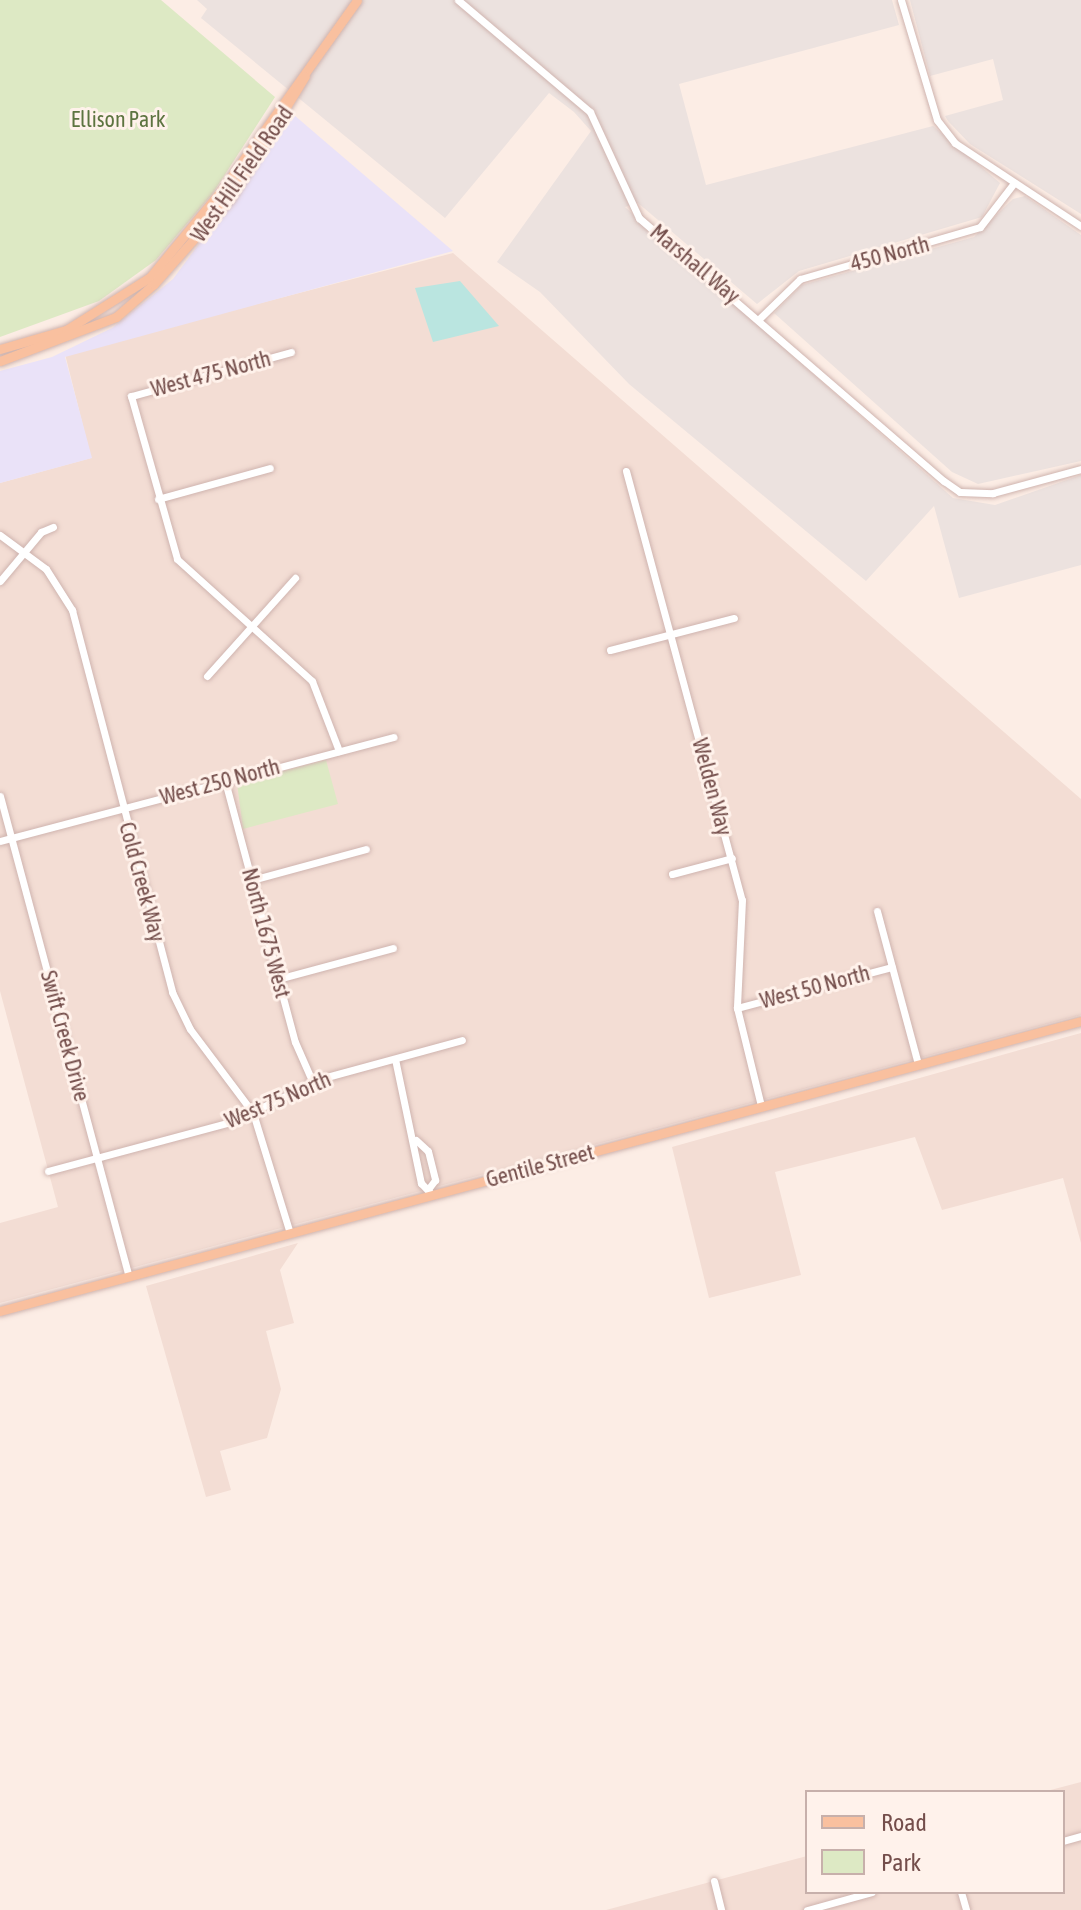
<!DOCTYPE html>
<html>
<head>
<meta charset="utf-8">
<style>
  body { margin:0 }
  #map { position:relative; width:1081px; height:1910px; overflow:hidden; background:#fcede5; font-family:"Asap Condensed",sans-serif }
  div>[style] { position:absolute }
  .residential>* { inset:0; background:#f3ddd4 }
  .industrial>* { inset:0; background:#ece2df }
  .education>* { inset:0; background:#eae2f8 }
  .green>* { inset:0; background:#dde9c4 }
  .water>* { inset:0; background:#bae5e0 }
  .roads { filter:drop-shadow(0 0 2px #cfb4af) drop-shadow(0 0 2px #cfb4af) }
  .minor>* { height:7px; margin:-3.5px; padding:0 3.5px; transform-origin:3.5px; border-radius:3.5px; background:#fff }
  .major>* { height:9px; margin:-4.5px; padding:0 4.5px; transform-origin:4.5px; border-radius:4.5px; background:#f9c09f }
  span { translate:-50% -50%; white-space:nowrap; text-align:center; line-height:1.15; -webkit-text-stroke:6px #fff2eb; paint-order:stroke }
  .park-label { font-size:22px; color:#5d7440 }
  .street-label { font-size:22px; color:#744e4b }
  .legend { position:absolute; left:805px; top:1790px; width:260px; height:104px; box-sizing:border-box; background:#fff2eb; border:2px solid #c7b0ab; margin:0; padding:10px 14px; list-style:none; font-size:24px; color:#744e4b }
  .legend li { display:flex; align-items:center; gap:16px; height:40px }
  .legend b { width:40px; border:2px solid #c7b0ab }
</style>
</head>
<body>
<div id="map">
  <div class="residential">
    <i style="clip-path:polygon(453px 253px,1081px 799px,1081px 1015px,0 1303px,0 1223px,58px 1207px,0 991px,0 483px,91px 458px,65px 354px)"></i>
    <i style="clip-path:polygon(1081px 1033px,1081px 1243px,1063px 1178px,942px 1210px,915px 1137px,775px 1172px,801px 1275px,709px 1298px,672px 1147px)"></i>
    <i style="clip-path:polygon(298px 1243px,280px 1270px,294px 1323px,266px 1331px,281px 1389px,267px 1438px,220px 1451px,231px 1490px,206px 1497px,146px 1286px)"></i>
    <i style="clip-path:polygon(1081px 1782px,1081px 1910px,606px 1910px,807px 1856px,807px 1892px,1063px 1892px,1063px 1792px,1043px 1792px)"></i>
  </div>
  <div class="industrial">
    <i style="clip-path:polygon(197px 0,892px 0,899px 25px,679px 84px,706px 185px,933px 126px,1000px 183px,982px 217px,799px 271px,757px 304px,638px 203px,625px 207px,953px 498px,995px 505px,1081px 475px,1081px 565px,959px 598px,934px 506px,866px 581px,629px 384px,540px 292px,497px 262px,591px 131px,574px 112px,549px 93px,445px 218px,201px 18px,207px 9px)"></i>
    <i style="clip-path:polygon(910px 0,1081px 0,1081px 214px,970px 144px,948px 121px,945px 116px,1003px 100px,993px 59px,930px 76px)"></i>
    <i style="clip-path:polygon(1025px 196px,1081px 235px,1081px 461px,978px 484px,952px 472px,774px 313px,802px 285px,974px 237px,1013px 199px)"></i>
  </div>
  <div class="education">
    <i style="clip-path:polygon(294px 115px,453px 251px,65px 357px,92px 458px,0 483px,0 371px,52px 357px,112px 328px,173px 279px)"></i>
  </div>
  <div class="green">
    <i style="clip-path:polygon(0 0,161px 0,275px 97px,213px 193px,156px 260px,99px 301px,0 337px)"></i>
    <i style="clip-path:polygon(326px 760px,338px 804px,243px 829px,237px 783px)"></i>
  </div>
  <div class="water">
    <i style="clip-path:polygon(460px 281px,499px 326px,433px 342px,415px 288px)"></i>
  </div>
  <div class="roads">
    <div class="minor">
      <i style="left:458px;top:0;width:173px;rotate:40.3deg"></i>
      <i style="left:590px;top:112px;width:117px;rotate:65.2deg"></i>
      <i style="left:639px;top:218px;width:403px;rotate:40.8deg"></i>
      <i style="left:944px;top:481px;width:19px;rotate:35deg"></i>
      <i style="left:960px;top:492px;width:33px;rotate:2deg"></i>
      <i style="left:993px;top:493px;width:91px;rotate:-15.3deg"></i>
      <i style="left:901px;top:0;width:125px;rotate:73.3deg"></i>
      <i style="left:937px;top:120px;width:29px;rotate:52deg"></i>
      <i style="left:955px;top:143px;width:151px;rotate:33.4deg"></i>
      <i style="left:760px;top:318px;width:56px;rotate:-44.3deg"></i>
      <i style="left:800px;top:279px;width:187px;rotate:-16.1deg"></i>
      <i style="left:980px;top:227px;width:56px;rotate:-52.3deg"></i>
      <i style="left:291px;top:352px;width:166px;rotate:164.6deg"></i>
      <i style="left:131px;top:396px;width:169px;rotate:74.2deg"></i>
      <i style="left:177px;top:559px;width:182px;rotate:42.1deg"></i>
      <i style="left:312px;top:681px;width:75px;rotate:68.9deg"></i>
      <i style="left:626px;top:471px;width:444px;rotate:74.9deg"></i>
      <i style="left:742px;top:900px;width:108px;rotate:92.7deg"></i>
      <i style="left:737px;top:1008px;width:101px;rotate:76.2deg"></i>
      <i style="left:158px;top:499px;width:116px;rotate:-15.5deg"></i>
      <i style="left:0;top:535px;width:57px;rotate:36.5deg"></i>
      <i style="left:46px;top:569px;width:49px;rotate:57.6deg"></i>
      <i style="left:72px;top:610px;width:395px;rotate:75.3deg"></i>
      <i style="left:172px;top:992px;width:41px;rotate:64.1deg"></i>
      <i style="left:190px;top:1029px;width:105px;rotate:53.1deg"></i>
      <i style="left:253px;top:1113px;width:126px;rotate:72.9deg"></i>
      <i style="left:0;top:581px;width:64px;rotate:-50.1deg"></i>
      <i style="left:41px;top:532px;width:13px;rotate:-23deg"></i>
      <i style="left:610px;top:650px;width:128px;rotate:-14.5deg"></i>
      <i style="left:207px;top:676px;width:132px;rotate:-48.1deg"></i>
      <i style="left:225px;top:781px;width:270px;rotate:75deg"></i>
      <i style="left:295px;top:1042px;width:45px;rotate:66.3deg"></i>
      <i style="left:0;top:796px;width:497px;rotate:75deg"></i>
      <i style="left:0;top:841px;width:407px;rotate:-14.8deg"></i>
      <i style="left:672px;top:874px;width:62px;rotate:-14.9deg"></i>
      <i style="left:252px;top:880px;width:118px;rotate:-15.2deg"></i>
      <i style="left:877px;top:911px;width:158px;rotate:75deg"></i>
      <i style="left:278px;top:979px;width:119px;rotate:-15.1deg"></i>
      <i style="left:737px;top:1008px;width:160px;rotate:-14.8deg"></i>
      <i style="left:395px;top:1059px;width:127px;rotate:78.2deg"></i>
      <i style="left:421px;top:1183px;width:16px;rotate:47deg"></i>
      <i style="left:416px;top:1140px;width:16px;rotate:43deg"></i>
      <i style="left:428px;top:1151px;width:30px;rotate:76deg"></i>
      <i style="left:435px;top:1180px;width:10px;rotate:127deg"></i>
      <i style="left:48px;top:1171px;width:189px;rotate:-15deg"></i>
      <i style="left:231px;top:1122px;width:102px;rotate:-25.6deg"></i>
      <i style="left:323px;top:1078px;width:144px;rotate:-15.3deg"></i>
      <i style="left:1063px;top:1841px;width:19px;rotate:-16deg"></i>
      <i style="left:714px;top:1881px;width:30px;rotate:76deg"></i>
      <i style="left:961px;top:1892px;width:19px;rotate:74deg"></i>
      <i style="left:807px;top:1910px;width:67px;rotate:-15.5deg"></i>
    </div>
    <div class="major">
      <i style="left:0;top:349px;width:69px;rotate:-16.1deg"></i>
      <i style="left:66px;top:330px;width:99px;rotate:-32.2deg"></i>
      <i style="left:150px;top:277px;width:112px;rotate:-50.5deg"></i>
      <i style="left:221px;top:191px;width:234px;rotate:-54.5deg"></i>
      <i style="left:0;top:361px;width:124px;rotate:-20.8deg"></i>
      <i style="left:116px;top:317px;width:50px;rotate:-41deg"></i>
      <i style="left:154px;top:284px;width:115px;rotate:-48.5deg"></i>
      <i style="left:230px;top:198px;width:143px;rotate:-58.4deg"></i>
      <i style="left:0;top:1311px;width:1119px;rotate:-15.02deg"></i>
    </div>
  </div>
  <div class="park-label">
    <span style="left:118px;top:120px">Ellison Park</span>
  </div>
  <div class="street-label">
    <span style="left:242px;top:174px;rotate:-55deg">West Hill Field Road</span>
    <span style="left:890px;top:254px;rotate:-15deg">450 North</span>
    <span style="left:695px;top:264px;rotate:40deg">Marshall Way</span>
    <span style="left:211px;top:374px;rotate:-15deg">West 475 North</span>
    <span style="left:220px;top:782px;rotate:-15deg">West 250 North</span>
    <span style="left:712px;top:787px;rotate:75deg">Welden Way</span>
    <span style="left:142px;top:882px;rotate:75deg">Cold Creek Way</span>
    <span style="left:266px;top:933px;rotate:75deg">North 1675 West</span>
    <span style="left:815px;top:987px;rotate:-15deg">West 50 North</span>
    <span style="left:65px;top:1036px;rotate:75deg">Swift Creek Drive</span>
    <span style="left:278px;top:1100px;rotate:-23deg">West 75 North</span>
    <span style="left:540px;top:1166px;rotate:-15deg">Gentile Street</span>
  </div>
  <ul class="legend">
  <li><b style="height:10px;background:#f9c09f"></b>Road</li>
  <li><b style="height:22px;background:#dde9c4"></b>Park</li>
  </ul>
</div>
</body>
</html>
